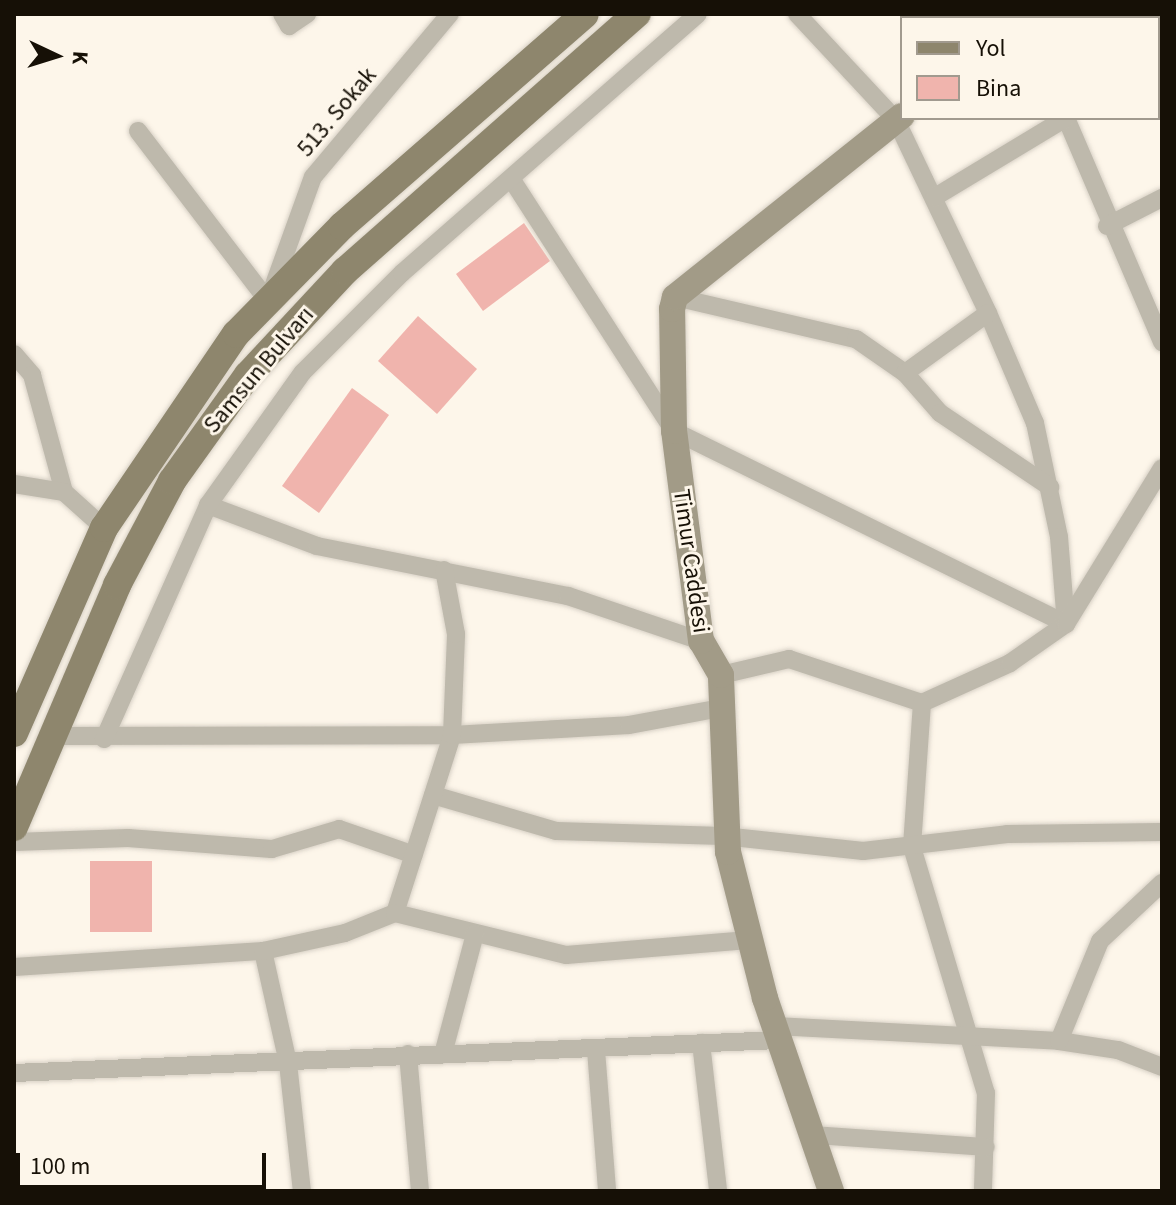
<!DOCTYPE html>
<html>
<head>
<meta charset="utf-8">
<style>
  body { margin:0 }
  #map { position:relative; width:1176px; height:1205px; overflow:hidden; background:#fdf6ea; font-family:"Source Sans 3",sans-serif }
  div>[style] { position:absolute }
  .building>* { inset:0; background:#f0b4ad }
  .roads { filter:drop-shadow(0 0 2px #d8d1c6) drop-shadow(0 0 2px #d8d1c6) }
  .street>* { height:18px; margin:-9px; padding:0 9px; transform-origin:9px; border-radius:9px; background:#beb9ac }
  .secondary>* { height:26px; margin:-13px; padding:0 13px; transform-origin:13px; border-radius:13px; background:#a29b87 }
  .primary>* { height:28px; margin:-14px; padding:0 14px; transform-origin:14px; border-radius:14px; background:#8e866d }
  span { translate:-50% -50%; white-space:nowrap; text-align:center; line-height:1.15; -webkit-text-stroke:6px #fdf6ea; paint-order:stroke }
  .street-label { font-size:24px; color:#161006 }
  .frame { position:absolute; inset:0; border:16px solid #161006; pointer-events:none }
  .legend { position:absolute; left:900px; top:16px; width:260px; height:104px; box-sizing:border-box; background:#fdf6ea; border:2px solid #a19a8f; margin:0; padding:10px 14px; list-style:none; font-size:24px; color:#161006 }
  .legend li { display:flex; align-items:center; gap:16px; height:40px }
  .legend b { width:40px; border:2px solid #a19a8f }
  .north { position:absolute; left:16px; top:16px; width:80px; height:80px; -webkit-text-stroke:6px #fdf6ea; paint-order:stroke; rotate:94deg; font-size:22px; font-weight:700; line-height:32px; text-align:center; color:#161006 }
  .north::after { content:''; display:block; margin:auto; width:28px; height:36px; background:#161006; clip-path:polygon(50% 0,100% 100%,50% 72%,0 100%) }
  .scale { position:absolute; left:16px; top:1153px; width:250px; height:36px; box-sizing:border-box; border:4px solid #161006; border-top:0; padding-left:10px; font-size:24px; line-height:28px; white-space:nowrap; color:#161006; -webkit-text-stroke:6px #fdf6ea; paint-order:stroke }
</style>
</head>
<body>
<div id="map">
  <div class="building">
    <i style="clip-path:polygon(524px 223px,550px 261px,483px 311px,456px 274px)"></i>
    <i style="clip-path:polygon(418px 316px,477px 369px,437px 414px,378px 361px)"></i>
    <i style="clip-path:polygon(352px 388px,389px 415px,319px 513px,282px 486px)"></i>
    <i style="clip-path:polygon(90px 861px,152px 861px,152px 932px,90px 932px)"></i>
  </div>
  <div class="roads">
    <div class="street">
      <i style="left:282px;top:14px;width:14px;rotate:60deg"></i>
      <i style="left:289px;top:26px;width:22px;rotate:-34deg"></i>
      <i style="left:797px;top:14px;width:145px;rotate:47deg"></i>
      <i style="left:896px;top:120px;width:214px;rotate:64.5deg"></i>
      <i style="left:988px;top:313px;width:120px;rotate:66.9deg"></i>
      <i style="left:1035px;top:423px;width:116px;rotate:78.1deg"></i>
      <i style="left:1059px;top:537px;width:87px;rotate:85.4deg"></i>
      <i style="left:1066px;top:118px;width:244px;rotate:66.8deg"></i>
      <i style="left:138px;top:131px;width:214px;rotate:52.6deg"></i>
      <i style="left:512px;top:180px;width:299px;rotate:57.2deg"></i>
      <i style="left:674px;top:431px;width:437px;rotate:26.2deg"></i>
      <i style="left:935px;top:197px;width:153px;rotate:-31.1deg"></i>
      <i style="left:1107px;top:226px;width:62px;rotate:-27deg"></i>
      <i style="left:272px;top:290px;width:120px;rotate:-70.1deg"></i>
      <i style="left:313px;top:177px;width:213px;rotate:-50deg"></i>
      <i style="left:675px;top:297px;width:186px;rotate:13.1deg"></i>
      <i style="left:856px;top:339px;width:60px;rotate:34.8deg"></i>
      <i style="left:905px;top:373px;width:53px;rotate:48.8deg"></i>
      <i style="left:940px;top:413px;width:133px;rotate:33.9deg"></i>
      <i style="left:14px;top:354px;width:28px;rotate:49deg"></i>
      <i style="left:32px;top:375px;width:121px;rotate:74.7deg"></i>
      <i style="left:64px;top:492px;width:54px;rotate:42deg"></i>
      <i style="left:905px;top:373px;width:102px;rotate:-35.9deg"></i>
      <i style="left:14px;top:484px;width:51px;rotate:9.1deg"></i>
      <i style="left:208px;top:505px;width:116px;rotate:20.6deg"></i>
      <i style="left:317px;top:546px;width:256px;rotate:11.3deg"></i>
      <i style="left:568px;top:596px;width:140px;rotate:18.7deg"></i>
      <i style="left:721px;top:675px;width:70px;rotate:-13.2deg"></i>
      <i style="left:789px;top:659px;width:140px;rotate:18.3deg"></i>
      <i style="left:922px;top:703px;width:97px;rotate:-24.4deg"></i>
      <i style="left:1010px;top:663px;width:68px;rotate:-34.9deg"></i>
      <i style="left:1066px;top:624px;width:183px;rotate:-58.4deg"></i>
      <i style="left:922px;top:703px;width:144px;rotate:94deg"></i>
      <i style="left:912px;top:847px;width:257px;rotate:73.3deg"></i>
      <i style="left:986px;top:1093px;width:98px;rotate:91.8deg"></i>
      <i style="left:48px;top:736px;width:404px;rotate:-0.1deg"></i>
      <i style="left:452px;top:735px;width:177px;rotate:-3.2deg"></i>
      <i style="left:629px;top:725px;width:94px;rotate:-10.5deg"></i>
      <i style="left:104px;top:739px;width:256px;rotate:-66deg"></i>
      <i style="left:208px;top:505px;width:163px;rotate:-54.5deg"></i>
      <i style="left:303px;top:372px;width:140px;rotate:-45deg"></i>
      <i style="left:402px;top:273px;width:393px;rotate:-41.2deg"></i>
      <i style="left:433px;top:795px;width:128px;rotate:16.3deg"></i>
      <i style="left:556px;top:831px;width:167px;rotate:1.7deg"></i>
      <i style="left:723px;top:836px;width:141px;rotate:6.1deg"></i>
      <i style="left:863px;top:851px;width:145px;rotate:-6.7deg"></i>
      <i style="left:1007px;top:834px;width:155px;rotate:-0.7deg"></i>
      <i style="left:14px;top:842px;width:114px;rotate:-2deg"></i>
      <i style="left:128px;top:838px;width:144px;rotate:4.4deg"></i>
      <i style="left:272px;top:849px;width:70px;rotate:-16.6deg"></i>
      <i style="left:339px;top:829px;width:79px;rotate:19.1deg"></i>
      <i style="left:395px;top:913px;width:187px;rotate:-72.2deg"></i>
      <i style="left:452px;top:735px;width:101px;rotate:-87.7deg"></i>
      <i style="left:456px;top:634px;width:65px;rotate:-100.6deg"></i>
      <i style="left:263px;top:951px;width:115px;rotate:77.4deg"></i>
      <i style="left:288px;top:1063px;width:129px;rotate:83.8deg"></i>
      <i style="left:14px;top:967px;width:250px;rotate:-3.7deg"></i>
      <i style="left:263px;top:951px;width:84px;rotate:-12.4deg"></i>
      <i style="left:345px;top:933px;width:54px;rotate:-21.8deg"></i>
      <i style="left:395px;top:913px;width:176px;rotate:13.8deg"></i>
      <i style="left:566px;top:955px;width:183px;rotate:-4.7deg"></i>
      <i style="left:775px;top:1026px;width:284px;rotate:3deg"></i>
      <i style="left:1059px;top:1041px;width:60px;rotate:8.7deg"></i>
      <i style="left:1118px;top:1050px;width:47px;rotate:21.1deg"></i>
      <i style="left:1059px;top:1041px;width:108px;rotate:-67.7deg"></i>
      <i style="left:1100px;top:941px;width:85px;rotate:-43.1deg"></i>
      <i style="left:701px;top:1043px;width:149px;rotate:83.4deg"></i>
      <i style="left:596px;top:1050px;width:141px;rotate:85.5deg"></i>
      <i style="left:408px;top:1054px;width:138px;rotate:85deg"></i>
      <i style="left:443px;top:1054px;width:124px;rotate:-75.1deg"></i>
      <i style="left:14px;top:1073px;width:766px;rotate:-2.47deg"></i>
      <i style="left:814px;top:1135px;width:172px;rotate:4deg"></i>
    </div>
    <div class="secondary">
      <i style="left:1048px;top:18px;width:6px;rotate:-39deg"></i>
      <i style="left:831px;top:1191px;width:204px;rotate:-108.9deg"></i>
      <i style="left:765px;top:998px;width:151px;rotate:-104.2deg"></i>
      <i style="left:728px;top:852px;width:177px;rotate:-92.3deg"></i>
      <i style="left:721px;top:675px;width:39px;rotate:-120deg"></i>
      <i style="left:701px;top:641px;width:212px;rotate:-97.3deg"></i>
      <i style="left:674px;top:431px;width:122px;rotate:-90.9deg"></i>
      <i style="left:672px;top:309px;width:12px;rotate:-76deg"></i>
      <i style="left:675px;top:297px;width:290px;rotate:-38.6deg"></i>
    </div>
    <div class="primary">
      <i style="left:14px;top:733px;width:224px;rotate:-66.3deg"></i>
      <i style="left:104px;top:528px;width:235px;rotate:-55.8deg"></i>
      <i style="left:236px;top:334px;width:151px;rotate:-45.5deg"></i>
      <i style="left:342px;top:226px;width:322px;rotate:-41.1deg"></i>
      <i style="left:14px;top:827px;width:263px;rotate:-66.9deg"></i>
      <i style="left:117px;top:585px;width:118px;rotate:-62.1deg"></i>
      <i style="left:172px;top:481px;width:130px;rotate:-54.4deg"></i>
      <i style="left:248px;top:375px;width:142px;rotate:-47deg"></i>
      <i style="left:345px;top:271px;width:389px;rotate:-41.4deg"></i>
    </div>
  </div>
  <div class="street-label">
    <span style="left:337px;top:112px;rotate:-50deg">513. Sokak</span>
    <span style="left:259px;top:370px;rotate:-50deg">Samsun Bulvarı</span>
    <span style="left:691px;top:561px;rotate:82deg">Timur Caddesi</span>
  </div>
  <div class="frame"></div>
  <ul class="legend">
  <li><b style="height:10px;background:#8e866d"></b>Yol</li>
  <li><b style="height:22px;background:#f0b4ad"></b>Bina</li>
  </ul>
  <div class="north">K</div>
  <div class="scale">100 m</div>
</div>
</body>
</html>
